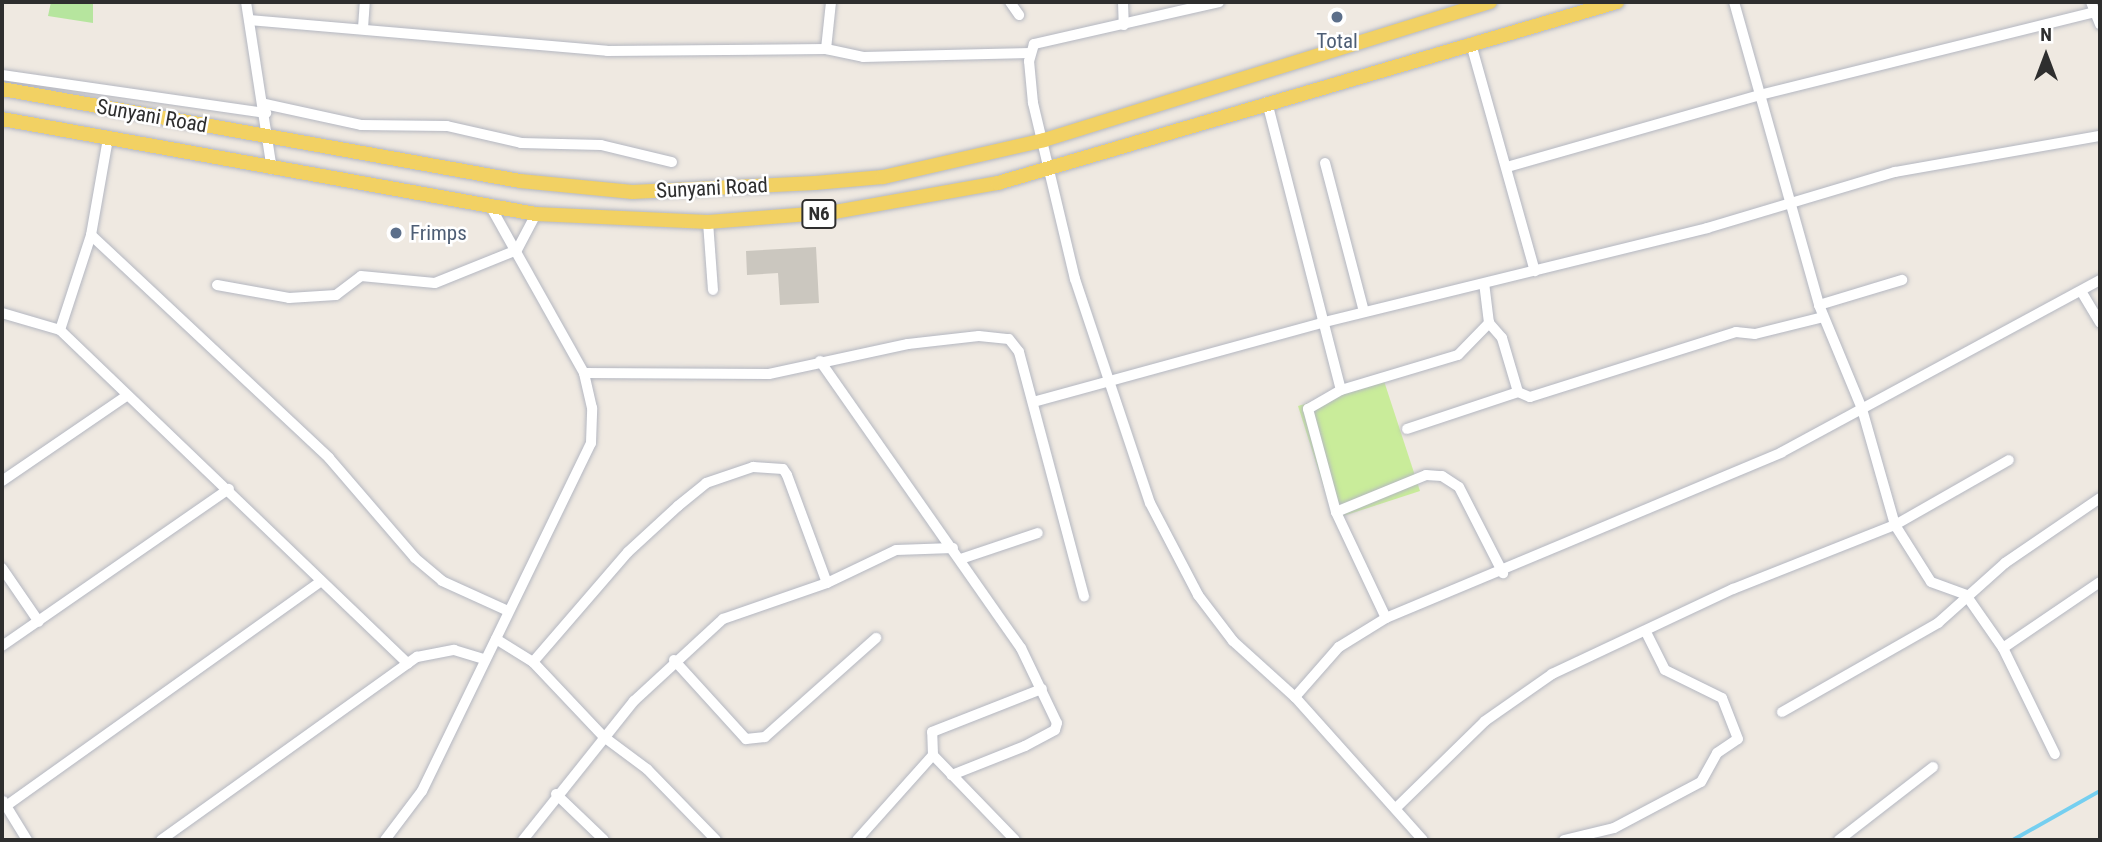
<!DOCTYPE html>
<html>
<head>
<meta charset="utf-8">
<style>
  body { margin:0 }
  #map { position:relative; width:2102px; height:842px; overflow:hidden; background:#efe9e1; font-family:"Roboto Condensed",sans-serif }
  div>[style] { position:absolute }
  .green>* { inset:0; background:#b6e59e }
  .pitch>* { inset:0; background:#c9ec9a }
  .stream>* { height:3.5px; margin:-1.75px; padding:0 1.75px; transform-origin:1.75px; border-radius:1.75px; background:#75cff0 }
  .building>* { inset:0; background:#cbc7bf }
  .roads { filter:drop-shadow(0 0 2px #b4b7c1) drop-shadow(0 0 2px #b4b7c1) }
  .minor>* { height:10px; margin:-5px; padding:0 5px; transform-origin:5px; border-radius:5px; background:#fff }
  .major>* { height:14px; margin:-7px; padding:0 7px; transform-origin:7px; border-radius:7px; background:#f2d163 }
  .dots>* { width:19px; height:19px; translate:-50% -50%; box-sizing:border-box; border:4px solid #fff; border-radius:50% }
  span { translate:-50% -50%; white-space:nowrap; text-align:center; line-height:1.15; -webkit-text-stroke:5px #fff; paint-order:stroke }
  .shield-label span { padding:2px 5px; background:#fff; border:2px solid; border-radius:5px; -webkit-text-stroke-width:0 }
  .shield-label { font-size:19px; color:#2e2e2e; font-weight:700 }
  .service-label { font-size:21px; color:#4e5e75 }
  .left { translate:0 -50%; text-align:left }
  .street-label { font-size:21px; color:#2e2e2e }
  .frame { position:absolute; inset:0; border:4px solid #2e2e2e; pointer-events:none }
  .north { position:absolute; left:2011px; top:21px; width:70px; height:70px; -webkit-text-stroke:5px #fff; paint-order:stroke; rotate:0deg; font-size:19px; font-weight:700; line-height:28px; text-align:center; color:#2e2e2e }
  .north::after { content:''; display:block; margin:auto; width:24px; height:32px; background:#2e2e2e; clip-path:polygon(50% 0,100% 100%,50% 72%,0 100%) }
</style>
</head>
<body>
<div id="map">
  <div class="green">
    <i style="clip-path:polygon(51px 2px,93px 2px,93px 23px,48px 16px)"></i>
  </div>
  <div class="pitch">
    <i style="clip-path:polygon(1384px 381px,1420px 491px,1334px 519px,1298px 406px)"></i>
  </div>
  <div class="stream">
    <i style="left:2013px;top:840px;width:100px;rotate:-29.4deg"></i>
  </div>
  <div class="building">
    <i style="clip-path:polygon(816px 247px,819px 303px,780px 305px,778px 273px,747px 275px,746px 251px)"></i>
  </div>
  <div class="roads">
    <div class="minor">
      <i style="left:246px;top:2px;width:169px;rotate:81.2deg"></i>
      <i style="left:1010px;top:2px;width:16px;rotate:55deg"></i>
      <i style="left:1123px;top:2px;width:23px;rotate:88deg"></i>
      <i style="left:1219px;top:2px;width:190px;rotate:167.2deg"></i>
      <i style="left:1034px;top:44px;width:18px;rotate:106deg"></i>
      <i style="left:1029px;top:61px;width:42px;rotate:84.6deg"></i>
      <i style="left:1033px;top:103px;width:181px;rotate:76.6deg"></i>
      <i style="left:1075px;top:279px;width:236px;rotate:71.5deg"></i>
      <i style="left:1150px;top:503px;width:104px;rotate:62.4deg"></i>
      <i style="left:1198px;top:595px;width:58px;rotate:52.7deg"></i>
      <i style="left:1233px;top:641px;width:84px;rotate:42.1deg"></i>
      <i style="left:1295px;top:697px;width:192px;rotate:48.2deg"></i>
      <i style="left:1734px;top:2px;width:315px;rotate:74.3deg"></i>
      <i style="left:1819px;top:305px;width:113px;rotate:67.5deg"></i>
      <i style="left:1862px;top:409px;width:121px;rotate:74.1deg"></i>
      <i style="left:1895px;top:525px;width:67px;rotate:57.7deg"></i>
      <i style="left:1931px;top:582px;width:37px;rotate:20deg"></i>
      <i style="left:1966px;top:595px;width:65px;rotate:55.1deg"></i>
      <i style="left:2003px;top:648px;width:118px;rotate:63.9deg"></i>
      <i style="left:2091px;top:2px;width:24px;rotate:68deg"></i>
      <i style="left:249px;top:20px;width:359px;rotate:4.9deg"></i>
      <i style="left:607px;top:51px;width:219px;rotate:-0.5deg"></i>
      <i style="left:826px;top:49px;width:38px;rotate:12deg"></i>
      <i style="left:863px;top:57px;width:167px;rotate:-1.4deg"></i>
      <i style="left:363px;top:28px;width:26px;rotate:-86deg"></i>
      <i style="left:1471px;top:44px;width:236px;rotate:74.3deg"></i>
      <i style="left:826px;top:49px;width:47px;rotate:-83.9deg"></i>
      <i style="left:2px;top:75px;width:267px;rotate:8.2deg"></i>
      <i style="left:1267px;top:102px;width:297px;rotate:75.6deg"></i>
      <i style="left:265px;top:104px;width:98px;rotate:12.3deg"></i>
      <i style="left:361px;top:125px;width:86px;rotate:0.7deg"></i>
      <i style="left:447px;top:126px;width:76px;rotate:12.9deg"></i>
      <i style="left:521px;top:143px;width:80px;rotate:1.4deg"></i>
      <i style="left:601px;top:145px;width:73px;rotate:13.5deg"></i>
      <i style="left:1325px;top:163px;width:154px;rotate:75.3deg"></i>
      <i style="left:1507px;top:167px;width:263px;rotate:-15.9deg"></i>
      <i style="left:1760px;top:95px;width:350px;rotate:-13.9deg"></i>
      <i style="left:708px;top:222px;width:68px;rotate:85.8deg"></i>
      <i style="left:91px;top:235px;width:326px;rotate:43.1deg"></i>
      <i style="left:329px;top:458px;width:132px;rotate:49.3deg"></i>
      <i style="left:415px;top:558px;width:35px;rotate:40deg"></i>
      <i style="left:442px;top:581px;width:72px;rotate:24.4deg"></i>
      <i style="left:217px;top:285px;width:73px;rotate:10.2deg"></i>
      <i style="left:289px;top:298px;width:47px;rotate:-3.7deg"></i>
      <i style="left:336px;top:295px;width:31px;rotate:-37deg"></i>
      <i style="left:361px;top:276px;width:74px;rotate:5.4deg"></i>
      <i style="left:435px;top:283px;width:88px;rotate:-21.9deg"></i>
      <i style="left:517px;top:250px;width:41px;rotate:-62.2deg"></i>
      <i style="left:2081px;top:291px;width:37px;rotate:59deg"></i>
      <i style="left:1819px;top:305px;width:87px;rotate:-16.8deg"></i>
      <i style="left:2px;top:313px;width:60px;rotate:16.3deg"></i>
      <i style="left:60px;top:330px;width:482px;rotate:43.8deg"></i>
      <i style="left:1489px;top:323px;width:20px;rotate:49deg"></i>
      <i style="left:1502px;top:338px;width:56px;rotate:73.5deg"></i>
      <i style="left:1518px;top:392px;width:13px;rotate:23deg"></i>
      <i style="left:1530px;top:397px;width:216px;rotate:-17.5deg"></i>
      <i style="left:1736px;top:332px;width:19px;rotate:6deg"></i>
      <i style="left:1755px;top:334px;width:70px;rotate:-14deg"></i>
      <i style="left:60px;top:330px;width:100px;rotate:-71.9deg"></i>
      <i style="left:91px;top:235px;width:97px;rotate:-80deg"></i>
      <i style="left:820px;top:361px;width:350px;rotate:55deg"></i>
      <i style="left:1021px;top:648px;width:83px;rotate:64.4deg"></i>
      <i style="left:1057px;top:723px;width:7px;rotate:106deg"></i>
      <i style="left:1055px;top:730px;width:34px;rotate:152deg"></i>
      <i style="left:1025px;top:746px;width:79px;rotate:158.3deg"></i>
      <i style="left:584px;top:373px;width:185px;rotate:0.3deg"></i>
      <i style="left:769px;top:374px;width:142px;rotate:-12.2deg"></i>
      <i style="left:908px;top:344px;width:71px;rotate:-6.4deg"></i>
      <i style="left:979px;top:336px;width:30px;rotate:6deg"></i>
      <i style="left:1009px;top:339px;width:16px;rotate:52deg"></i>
      <i style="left:1019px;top:352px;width:253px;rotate:75.1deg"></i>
      <i style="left:1033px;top:402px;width:299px;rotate:-15.3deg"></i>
      <i style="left:1321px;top:323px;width:398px;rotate:-13.8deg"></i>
      <i style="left:1707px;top:228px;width:196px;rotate:-16.6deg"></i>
      <i style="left:1895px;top:172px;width:208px;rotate:-10deg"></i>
      <i style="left:1407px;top:429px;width:117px;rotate:-18.4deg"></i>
      <i style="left:2px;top:481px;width:150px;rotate:-34.4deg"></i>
      <i style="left:1336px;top:512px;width:97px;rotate:-22.3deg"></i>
      <i style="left:1426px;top:475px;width:16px;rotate:4deg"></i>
      <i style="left:1442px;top:476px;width:20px;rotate:33deg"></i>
      <i style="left:1459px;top:487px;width:97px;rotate:62.9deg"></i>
      <i style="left:961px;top:559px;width:81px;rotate:-18.7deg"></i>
      <i style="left:2px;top:568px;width:65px;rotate:55.6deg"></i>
      <i style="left:1386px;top:618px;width:117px;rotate:-115.3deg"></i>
      <i style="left:1336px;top:512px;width:107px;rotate:-105.2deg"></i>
      <i style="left:1308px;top:409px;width:38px;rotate:-30deg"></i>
      <i style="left:1341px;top:390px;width:122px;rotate:-16.7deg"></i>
      <i style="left:1458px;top:355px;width:45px;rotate:-45.9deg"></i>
      <i style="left:1489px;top:323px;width:38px;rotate:-97deg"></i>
      <i style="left:496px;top:639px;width:44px;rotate:31.9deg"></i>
      <i style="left:533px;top:662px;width:103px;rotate:46.6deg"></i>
      <i style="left:604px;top:737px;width:54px;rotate:36.7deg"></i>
      <i style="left:647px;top:769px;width:99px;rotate:45.8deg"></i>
      <i style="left:2px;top:646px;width:276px;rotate:-34.7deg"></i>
      <i style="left:2003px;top:648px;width:117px;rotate:-34.2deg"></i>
      <i style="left:674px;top:660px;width:107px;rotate:47.7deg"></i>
      <i style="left:746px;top:739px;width:19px;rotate:-6deg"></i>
      <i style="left:765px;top:737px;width:149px;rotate:-41.7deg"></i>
      <i style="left:533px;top:662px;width:145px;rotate:-49.2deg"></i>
      <i style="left:628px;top:552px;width:68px;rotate:-42.6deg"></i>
      <i style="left:678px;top:506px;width:36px;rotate:-39deg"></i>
      <i style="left:706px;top:483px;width:50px;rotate:-18.8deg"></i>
      <i style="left:753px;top:467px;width:30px;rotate:4deg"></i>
      <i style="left:783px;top:469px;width:7px;rotate:56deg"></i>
      <i style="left:787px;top:475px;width:115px;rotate:69.7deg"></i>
      <i style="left:1295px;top:697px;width:67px;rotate:-48.7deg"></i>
      <i style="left:1339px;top:647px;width:55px;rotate:-31.7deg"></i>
      <i style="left:1386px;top:618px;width:429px;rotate:-22.7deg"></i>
      <i style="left:1782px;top:452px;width:362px;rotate:-28.4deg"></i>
      <i style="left:1782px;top:712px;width:180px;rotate:-29.7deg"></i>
      <i style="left:1938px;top:623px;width:90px;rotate:-41.8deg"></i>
      <i style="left:2005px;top:563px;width:115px;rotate:-34.4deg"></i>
      <i style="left:556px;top:794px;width:66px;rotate:43.8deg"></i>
      <i style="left:3px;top:801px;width:46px;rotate:58.4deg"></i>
      <i style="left:6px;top:806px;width:387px;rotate:-35.5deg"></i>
      <i style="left:1396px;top:808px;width:124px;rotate:-44.3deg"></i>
      <i style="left:1485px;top:721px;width:82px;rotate:-35deg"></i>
      <i style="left:1552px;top:674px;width:200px;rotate:-25.2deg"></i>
      <i style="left:1733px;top:589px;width:174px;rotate:-21.6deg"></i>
      <i style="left:1895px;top:525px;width:131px;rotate:-29.7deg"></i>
      <i style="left:161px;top:840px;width:315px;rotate:-35.6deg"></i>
      <i style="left:417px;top:657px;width:38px;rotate:-11deg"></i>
      <i style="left:454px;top:650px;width:31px;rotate:17deg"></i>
      <i style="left:385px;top:840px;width:61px;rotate:-52.9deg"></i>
      <i style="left:422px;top:791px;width:387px;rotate:-64.1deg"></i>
      <i style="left:591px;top:443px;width:35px;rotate:-88deg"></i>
      <i style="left:592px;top:408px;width:36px;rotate:-103deg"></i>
      <i style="left:584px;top:373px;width:190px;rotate:-119.3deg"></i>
      <i style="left:523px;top:840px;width:178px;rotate:-51.4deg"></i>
      <i style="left:634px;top:701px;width:121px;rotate:-42.7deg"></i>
      <i style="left:723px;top:619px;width:110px;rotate:-19.1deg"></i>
      <i style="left:827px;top:583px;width:76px;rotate:-25.6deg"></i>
      <i style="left:896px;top:550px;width:57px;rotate:-2deg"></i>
      <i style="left:857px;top:840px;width:114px;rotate:-48.2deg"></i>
      <i style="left:1015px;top:840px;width:118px;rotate:-134deg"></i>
      <i style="left:933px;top:755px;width:23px;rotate:-92deg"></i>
      <i style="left:932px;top:732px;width:118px;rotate:-21.4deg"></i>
      <i style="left:1564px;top:840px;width:51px;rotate:-13.5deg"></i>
      <i style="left:1614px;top:828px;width:98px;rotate:-27.9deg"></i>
      <i style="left:1701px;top:782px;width:33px;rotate:-61deg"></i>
      <i style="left:1717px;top:753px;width:25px;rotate:-34deg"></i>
      <i style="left:1738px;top:739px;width:44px;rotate:-111.3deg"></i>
      <i style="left:1722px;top:698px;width:64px;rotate:-153.8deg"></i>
      <i style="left:1665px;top:670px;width:42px;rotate:-116.6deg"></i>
      <i style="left:1839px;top:840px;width:119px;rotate:-37.8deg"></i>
    </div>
    <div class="major">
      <i style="left:2px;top:89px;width:526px;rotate:10.07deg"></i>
      <i style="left:520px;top:181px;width:113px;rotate:5.6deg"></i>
      <i style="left:632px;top:192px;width:183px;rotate:-2.8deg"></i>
      <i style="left:815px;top:183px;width:68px;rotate:-5deg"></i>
      <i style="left:883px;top:177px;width:165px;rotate:-12.9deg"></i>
      <i style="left:1044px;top:140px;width:467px;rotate:-17.2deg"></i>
      <i style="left:2px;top:119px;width:542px;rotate:10.09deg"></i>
      <i style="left:536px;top:214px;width:172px;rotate:2.7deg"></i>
      <i style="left:708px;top:222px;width:127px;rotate:-4.5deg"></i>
      <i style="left:835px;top:212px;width:166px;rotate:-10.1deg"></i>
      <i style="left:998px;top:183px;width:645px;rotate:-16.3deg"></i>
    </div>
  </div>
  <div class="dots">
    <i style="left:1337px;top:17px;background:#5c6f8a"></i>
    <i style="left:396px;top:233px;background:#5c6f8a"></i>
  </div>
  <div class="shield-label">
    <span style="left:819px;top:214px">N6</span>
  </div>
  <div class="service-label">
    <span style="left:1337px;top:41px">Total</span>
    <span class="left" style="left:410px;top:233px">Frimps</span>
  </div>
  <div class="street-label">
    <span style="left:152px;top:116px;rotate:10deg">Sunyani Road</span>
    <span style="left:712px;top:188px;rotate:-3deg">Sunyani Road</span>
  </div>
  <div class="frame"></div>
  <div class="north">N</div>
</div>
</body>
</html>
